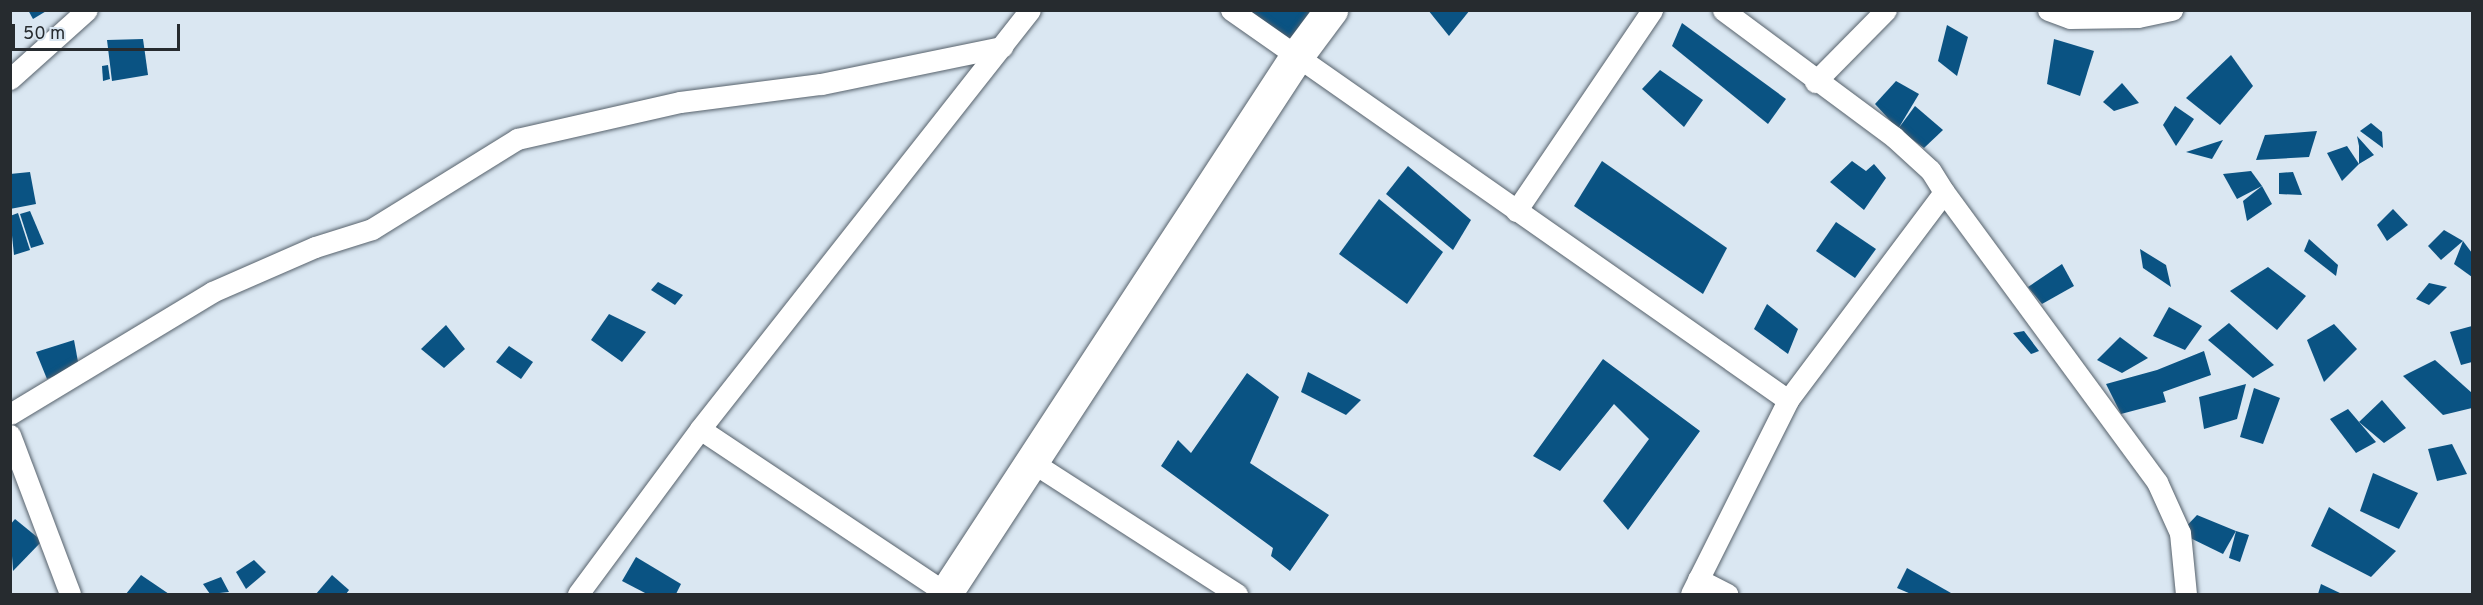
<!DOCTYPE html>
<html>
<head>
<meta charset="utf-8">
<style>
  body { margin:0 }
  #map { position:relative; width:2483px; height:605px; overflow:hidden; background:#dae7f2; font-family:Overpass,sans-serif }
  div>[style] { position:absolute }
  .building>* { inset:0; background:#0a5383 }
  .roads { filter:drop-shadow(0 0 2px #57626c) drop-shadow(0 0 2px #57626c) }
  .minor>* { height:21px; margin:-10.5px; padding:0 10.5px; transform-origin:10.5px; border-radius:10.5px; background:#fff }
  .primary>* { height:33px; margin:-16.5px; padding:0 16.5px; transform-origin:16.5px; border-radius:16.5px; background:#fff }
  span { translate:-50% -50%; white-space:nowrap; text-align:center; line-height:1.15; -webkit-text-stroke:6px #dae7f2; paint-order:stroke }
  .frame { position:absolute; inset:0; border:12px solid #262b2f; pointer-events:none }
  .scale { position:absolute; left:12px; top:24px; width:168px; height:27px; box-sizing:border-box; border:3px solid #262b2f; border-top:0; padding-left:8px; font-size:18px; line-height:21px; white-space:nowrap; color:#262b2f; -webkit-text-stroke:4px #dae7f2; paint-order:stroke }
</style>
</head>
<body>
<div id="map">
  <div class="building">
    <i style="clip-path:polygon(28px 10px,48px 10px,33px 19px)"></i>
    <i style="clip-path:polygon(1247px 10px,1312px 10px,1291px 44px)"></i>
    <i style="clip-path:polygon(1428px 10px,1470px 10px,1449px 36px)"></i>
    <i style="clip-path:polygon(1682px 23px,1786px 99px,1768px 124px,1672px 46px)"></i>
    <i style="clip-path:polygon(1947px 25px,1968px 37px,1957px 76px,1938px 61px)"></i>
    <i style="clip-path:polygon(143px 39px,148px 75px,112px 81px,107px 40px)"></i>
    <i style="clip-path:polygon(2054px 39px,2094px 51px,2080px 96px,2047px 84px)"></i>
    <i style="clip-path:polygon(2231px 55px,2253px 86px,2220px 125px,2186px 98px)"></i>
    <i style="clip-path:polygon(108px 65px,110px 79px,103px 81px,102px 66px)"></i>
    <i style="clip-path:polygon(1660px 70px,1703px 100px,1684px 127px,1642px 89px)"></i>
    <i style="clip-path:polygon(1896px 81px,1919px 94px,1898px 129px,1875px 104px)"></i>
    <i style="clip-path:polygon(2122px 83px,2139px 103px,2114px 111px,2103px 102px)"></i>
    <i style="clip-path:polygon(1915px 106px,1943px 130px,1924px 148px,1898px 129px)"></i>
    <i style="clip-path:polygon(2175px 106px,2194px 119px,2176px 146px,2163px 125px)"></i>
    <i style="clip-path:polygon(2371px 123px,2382px 132px,2383px 148px,2360px 131px)"></i>
    <i style="clip-path:polygon(2317px 131px,2309px 157px,2256px 160px,2265px 135px)"></i>
    <i style="clip-path:polygon(2357px 136px,2374px 155px,2359px 164px,2359px 146px)"></i>
    <i style="clip-path:polygon(2223px 140px,2212px 159px,2186px 152px)"></i>
    <i style="clip-path:polygon(2347px 146px,2359px 164px,2342px 181px,2327px 153px)"></i>
    <i style="clip-path:polygon(1602px 161px,1727px 248px,1703px 294px,1574px 206px)"></i>
    <i style="clip-path:polygon(1852px 161px,1866px 171px,1874px 164px,1886px 178px,1864px 210px,1830px 182px)"></i>
    <i style="clip-path:polygon(1408px 166px,1471px 220px,1453px 250px,1386px 194px)"></i>
    <i style="clip-path:polygon(2251px 171px,2262px 186px,2237px 199px,2223px 174px)"></i>
    <i style="clip-path:polygon(30px 172px,36px 204px,10px 209px,10px 174px)"></i>
    <i style="clip-path:polygon(2293px 172px,2302px 195px,2279px 194px,2279px 173px)"></i>
    <i style="clip-path:polygon(2262px 186px,2272px 204px,2247px 221px,2243px 201px)"></i>
    <i style="clip-path:polygon(1379px 199px,1443px 252px,1407px 304px,1339px 254px)"></i>
    <i style="clip-path:polygon(2393px 209px,2408px 225px,2387px 241px,2377px 225px)"></i>
    <i style="clip-path:polygon(30px 211px,44px 244px,31px 248px,20px 214px)"></i>
    <i style="clip-path:polygon(18px 213px,30px 250px,14px 255px,10px 216px)"></i>
    <i style="clip-path:polygon(1836px 222px,1876px 249px,1855px 278px,1816px 251px)"></i>
    <i style="clip-path:polygon(2444px 230px,2463px 241px,2441px 260px,2428px 246px)"></i>
    <i style="clip-path:polygon(2309px 239px,2338px 265px,2336px 276px,2304px 251px)"></i>
    <i style="clip-path:polygon(2463px 241px,2472px 253px,2472px 277px,2454px 264px)"></i>
    <i style="clip-path:polygon(2140px 249px,2166px 265px,2171px 287px,2143px 268px)"></i>
    <i style="clip-path:polygon(2062px 264px,2074px 286px,2042px 304px,2028px 287px)"></i>
    <i style="clip-path:polygon(2268px 267px,2306px 296px,2277px 330px,2230px 291px)"></i>
    <i style="clip-path:polygon(658px 282px,683px 295px,675px 305px,651px 290px)"></i>
    <i style="clip-path:polygon(2429px 283px,2447px 287px,2429px 305px,2416px 299px)"></i>
    <i style="clip-path:polygon(1767px 304px,1798px 329px,1788px 354px,1754px 329px)"></i>
    <i style="clip-path:polygon(2169px 307px,2202px 326px,2185px 350px,2153px 336px)"></i>
    <i style="clip-path:polygon(609px 314px,646px 332px,622px 362px,591px 340px)"></i>
    <i style="clip-path:polygon(2229px 323px,2274px 365px,2253px 378px,2208px 340px)"></i>
    <i style="clip-path:polygon(2334px 324px,2357px 349px,2324px 382px,2307px 340px)"></i>
    <i style="clip-path:polygon(446px 325px,465px 349px,444px 368px,421px 349px)"></i>
    <i style="clip-path:polygon(2472px 326px,2472px 362px,2461px 365px,2450px 332px)"></i>
    <i style="clip-path:polygon(2024px 331px,2039px 351px,2031px 354px,2013px 333px)"></i>
    <i style="clip-path:polygon(2120px 337px,2148px 358px,2122px 373px,2097px 360px)"></i>
    <i style="clip-path:polygon(74px 340px,79px 367px,47px 379px,36px 352px)"></i>
    <i style="clip-path:polygon(509px 346px,533px 362px,521px 379px,496px 362px)"></i>
    <i style="clip-path:polygon(2204px 351px,2211px 375px,2163px 392px,2166px 402px,2121px 414px,2106px 384px,2157px 370px)"></i>
    <i style="clip-path:polygon(1603px 359px,1700px 431px,1628px 530px,1603px 501px,1649px 439px,1614px 404px,1560px 471px,1533px 456px)"></i>
    <i style="clip-path:polygon(2435px 360px,2472px 393px,2472px 408px,2443px 415px,2403px 376px)"></i>
    <i style="clip-path:polygon(1308px 372px,1361px 400px,1346px 415px,1301px 392px)"></i>
    <i style="clip-path:polygon(1247px 373px,1279px 397px,1250px 463px,1329px 515px,1290px 571px,1271px 556px,1273px 548px,1161px 466px,1178px 440px,1191px 453px)"></i>
    <i style="clip-path:polygon(2246px 384px,2237px 419px,2204px 429px,2199px 397px)"></i>
    <i style="clip-path:polygon(2254px 388px,2280px 398px,2263px 444px,2240px 437px)"></i>
    <i style="clip-path:polygon(2382px 400px,2406px 428px,2384px 443px,2359px 422px)"></i>
    <i style="clip-path:polygon(2348px 409px,2376px 442px,2356px 453px,2330px 419px)"></i>
    <i style="clip-path:polygon(2452px 444px,2467px 474px,2437px 481px,2428px 449px)"></i>
    <i style="clip-path:polygon(2373px 473px,2418px 493px,2399px 529px,2360px 511px)"></i>
    <i style="clip-path:polygon(2329px 507px,2396px 551px,2371px 577px,2311px 546px)"></i>
    <i style="clip-path:polygon(2197px 515px,2236px 531px,2223px 554px,2180px 533px)"></i>
    <i style="clip-path:polygon(15px 519px,42px 541px,13px 571px,10px 525px)"></i>
    <i style="clip-path:polygon(2236px 531px,2249px 535px,2240px 562px,2229px 558px)"></i>
    <i style="clip-path:polygon(636px 557px,681px 584px,676px 594px,647px 594px,622px 581px)"></i>
    <i style="clip-path:polygon(254px 560px,266px 572px,246px 589px,236px 572px)"></i>
    <i style="clip-path:polygon(1907px 568px,1951px 593px,1951px 594px,1911px 594px,1897px 588px)"></i>
    <i style="clip-path:polygon(141px 575px,169px 594px,126px 594px)"></i>
    <i style="clip-path:polygon(332px 575px,349px 590px,346px 594px,316px 594px)"></i>
    <i style="clip-path:polygon(221px 577px,229px 592px,210px 594px,203px 584px)"></i>
    <i style="clip-path:polygon(2321px 584px,2342px 594px,2318px 594px)"></i>
  </div>
  <div class="roads">
    <div class="minor">
      <i style="left:1231px;top:10px;width:680px;rotate:35deg"></i>
      <i style="left:2048px;top:10px;width:23px;rotate:20deg"></i>
      <i style="left:2070px;top:18px;width:68px;rotate:-0.8deg"></i>
      <i style="left:2138px;top:17px;width:35px;rotate:-12deg"></i>
      <i style="left:10px;top:79px;width:103px;rotate:-41.9deg"></i>
      <i style="left:1815px;top:82px;width:101px;rotate:-45.4deg"></i>
      <i style="left:1944px;top:192px;width:360px;rotate:53.7deg"></i>
      <i style="left:2157px;top:482px;width:56px;rotate:65.7deg"></i>
      <i style="left:2180px;top:533px;width:61px;rotate:84.4deg"></i>
      <i style="left:1516px;top:211px;width:243px;rotate:-55.9deg"></i>
      <i style="left:10px;top:414px;width:236px;rotate:-31.1deg"></i>
      <i style="left:212px;top:292px;width:112px;rotate:-23.6deg"></i>
      <i style="left:315px;top:247px;width:60px;rotate:-17.5deg"></i>
      <i style="left:372px;top:229px;width:171px;rotate:-31.8deg"></i>
      <i style="left:517px;top:139px;width:167px;rotate:-12.8deg"></i>
      <i style="left:680px;top:102px;width:142px;rotate:-7.3deg"></i>
      <i style="left:821px;top:84px;width:185px;rotate:-11.6deg"></i>
      <i style="left:700px;top:429px;width:296px;rotate:33.7deg"></i>
      <i style="left:10px;top:435px;width:170px;rotate:69.3deg"></i>
      <i style="left:1032px;top:462px;width:244px;rotate:32.8deg"></i>
      <i style="left:1698px;top:579px;width:33px;rotate:27deg"></i>
      <i style="left:578px;top:594px;width:205px;rotate:-53.5deg"></i>
      <i style="left:700px;top:429px;width:533px;rotate:-51.78deg"></i>
      <i style="left:1691px;top:594px;width:217px;rotate:-63.4deg"></i>
      <i style="left:1788px;top:400px;width:260px;rotate:-53.1deg"></i>
      <i style="left:1944px;top:192px;width:26px;rotate:-122deg"></i>
      <i style="left:1930px;top:170px;width:49px;rotate:-137.5deg"></i>
      <i style="left:1894px;top:137px;width:213px;rotate:-143.4deg"></i>
    </div>
    <div class="primary">
      <i style="left:945px;top:594px;width:642px;rotate:-56.83deg"></i>
      <i style="left:1296px;top:57px;width:59px;rotate:-53.3deg"></i>
    </div>
  </div>
  <div class="frame"></div>
  <div class="scale">50 m</div>
</div>
</body>
</html>
